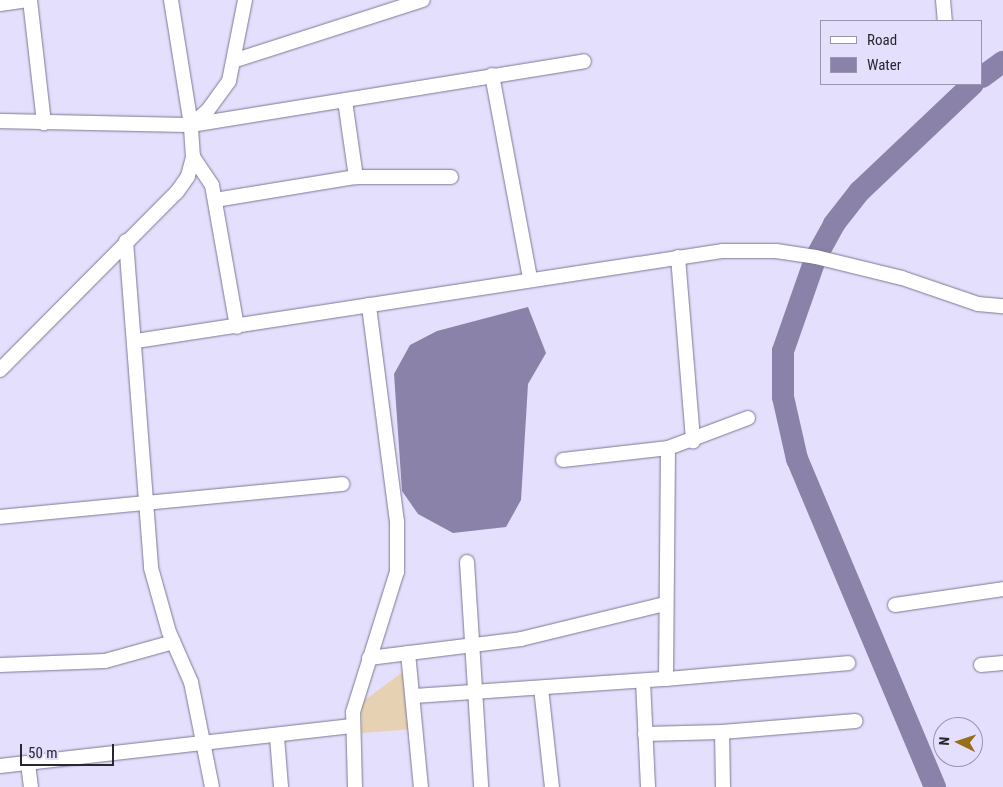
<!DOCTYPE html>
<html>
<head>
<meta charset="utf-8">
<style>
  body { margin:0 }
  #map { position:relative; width:1003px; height:787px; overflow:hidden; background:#e4dffc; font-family:"Roboto Condensed",sans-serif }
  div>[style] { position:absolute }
  .green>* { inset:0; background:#e6d2b2 }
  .water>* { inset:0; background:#8a82a8 }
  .river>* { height:22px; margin:-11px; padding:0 11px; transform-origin:11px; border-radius:11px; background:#8a82a8 }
  .roads { filter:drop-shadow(0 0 1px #7d7893) drop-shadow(0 0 1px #7d7893) }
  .minor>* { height:14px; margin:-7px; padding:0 7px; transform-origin:7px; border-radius:7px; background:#fff }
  span { translate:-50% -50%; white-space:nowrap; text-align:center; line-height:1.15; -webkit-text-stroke:5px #e4dffc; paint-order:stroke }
  .legend { position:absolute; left:820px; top:20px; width:162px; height:65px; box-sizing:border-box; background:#e4dffc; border:1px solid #9995ab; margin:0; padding:6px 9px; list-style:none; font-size:15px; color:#282631 }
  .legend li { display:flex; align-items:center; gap:10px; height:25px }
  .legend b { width:25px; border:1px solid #9995ab }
  .north { position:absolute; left:933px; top:717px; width:50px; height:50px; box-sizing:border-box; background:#e4dffc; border:1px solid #9995ab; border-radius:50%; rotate:274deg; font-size:14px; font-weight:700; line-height:20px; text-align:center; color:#282631 }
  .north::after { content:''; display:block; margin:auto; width:18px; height:22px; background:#976e1a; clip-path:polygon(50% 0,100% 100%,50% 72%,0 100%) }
  .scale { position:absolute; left:20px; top:744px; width:94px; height:22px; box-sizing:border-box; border:2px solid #282631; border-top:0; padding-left:6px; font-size:15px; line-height:18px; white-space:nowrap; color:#282631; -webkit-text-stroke:4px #e4dffc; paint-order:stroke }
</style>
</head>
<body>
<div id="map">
  <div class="green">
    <i style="clip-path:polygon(407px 669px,413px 729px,362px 733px,362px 702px)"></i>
  </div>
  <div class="water">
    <i style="clip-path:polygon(528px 307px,546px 353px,528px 384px,521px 500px,506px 527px,453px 533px,418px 514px,402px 491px,394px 374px,410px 345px,437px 331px)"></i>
  </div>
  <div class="river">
    <i style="left:982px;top:77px;width:26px;rotate:-36deg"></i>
    <i style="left:935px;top:787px;width:356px;rotate:-112.8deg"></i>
    <i style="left:797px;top:459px;width:64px;rotate:-102.7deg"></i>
    <i style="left:783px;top:397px;width:46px;rotate:-90deg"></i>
    <i style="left:783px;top:351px;width:100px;rotate:-70.7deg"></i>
    <i style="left:816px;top:257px;width:38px;rotate:-61deg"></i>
    <i style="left:834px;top:224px;width:41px;rotate:-52deg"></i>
    <i style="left:859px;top:192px;width:157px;rotate:-43.5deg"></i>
  </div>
  <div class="roads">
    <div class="minor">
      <i style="left:30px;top:0;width:124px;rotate:83.5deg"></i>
      <i style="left:943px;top:0;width:21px;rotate:85deg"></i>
      <i style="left:0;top:4px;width:28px;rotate:-8deg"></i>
      <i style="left:236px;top:60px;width:196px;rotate:-17.8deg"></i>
      <i style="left:492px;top:75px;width:208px;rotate:79.4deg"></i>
      <i style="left:345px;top:101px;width:77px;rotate:81.8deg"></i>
      <i style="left:0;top:121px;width:191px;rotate:1.2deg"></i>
      <i style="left:191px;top:125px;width:398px;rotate:-9.2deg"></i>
      <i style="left:192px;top:124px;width:21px;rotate:-41deg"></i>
      <i style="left:208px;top:110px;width:36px;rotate:-54deg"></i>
      <i style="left:229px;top:81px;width:83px;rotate:-78.8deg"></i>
      <i style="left:193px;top:157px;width:34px;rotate:56deg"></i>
      <i style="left:212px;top:185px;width:144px;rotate:80deg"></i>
      <i style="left:215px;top:200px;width:143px;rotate:-9.3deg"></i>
      <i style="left:356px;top:177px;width:95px"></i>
      <i style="left:126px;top:241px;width:328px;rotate:85.6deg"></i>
      <i style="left:151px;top:568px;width:66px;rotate:74.3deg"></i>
      <i style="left:169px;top:632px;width:55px;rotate:66.3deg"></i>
      <i style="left:191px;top:682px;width:107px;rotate:78.7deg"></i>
      <i style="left:678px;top:257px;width:185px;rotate:85.3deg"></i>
      <i style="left:136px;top:341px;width:594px;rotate:-8.72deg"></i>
      <i style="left:723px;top:251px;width:53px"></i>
      <i style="left:776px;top:251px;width:40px;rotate:8.5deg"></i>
      <i style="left:816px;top:257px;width:89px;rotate:13.7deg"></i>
      <i style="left:902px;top:278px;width:80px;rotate:18.9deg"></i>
      <i style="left:978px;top:304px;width:25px;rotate:5deg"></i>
      <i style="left:0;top:370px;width:251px;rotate:-45.2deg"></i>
      <i style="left:177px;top:192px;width:19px;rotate:-55deg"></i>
      <i style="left:188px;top:176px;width:20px;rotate:-75deg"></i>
      <i style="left:193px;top:157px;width:32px;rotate:-94deg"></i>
      <i style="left:191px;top:125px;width:127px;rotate:-99.1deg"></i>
      <i style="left:748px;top:418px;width:85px;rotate:159.4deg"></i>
      <i style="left:668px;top:448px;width:231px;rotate:90.5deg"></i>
      <i style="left:666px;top:679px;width:183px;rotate:-5deg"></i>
      <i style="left:563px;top:460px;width:106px;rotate:-6.5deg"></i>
      <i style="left:0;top:517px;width:344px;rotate:-5.5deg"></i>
      <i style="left:467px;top:562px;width:225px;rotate:86.4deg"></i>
      <i style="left:895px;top:605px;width:109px;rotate:-8.4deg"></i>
      <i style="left:408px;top:653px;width:135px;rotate:84.5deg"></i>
      <i style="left:369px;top:658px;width:153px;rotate:-7.1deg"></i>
      <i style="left:521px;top:639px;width:148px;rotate:-13.7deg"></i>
      <i style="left:0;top:665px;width:105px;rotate:-2.2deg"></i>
      <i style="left:105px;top:661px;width:71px;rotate:-15.6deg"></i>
      <i style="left:981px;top:665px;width:22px;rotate:-5deg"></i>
      <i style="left:643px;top:681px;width:106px;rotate:87.3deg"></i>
      <i style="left:541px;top:688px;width:100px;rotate:83.7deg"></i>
      <i style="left:414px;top:696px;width:253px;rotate:-3.9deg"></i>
      <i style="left:645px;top:734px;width:77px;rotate:-1.5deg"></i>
      <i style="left:277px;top:737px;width:50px;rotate:85.4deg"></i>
      <i style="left:28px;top:763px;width:24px;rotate:83deg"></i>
      <i style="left:0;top:766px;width:354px;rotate:-6.5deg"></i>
      <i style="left:355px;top:787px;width:75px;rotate:-91.5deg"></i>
      <i style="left:353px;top:712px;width:147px;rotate:-72.6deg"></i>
      <i style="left:397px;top:572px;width:50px;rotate:-90deg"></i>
      <i style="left:397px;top:522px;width:219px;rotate:-97.4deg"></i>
      <i style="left:723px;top:787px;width:55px;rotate:-91deg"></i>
      <i style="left:722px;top:732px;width:134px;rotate:-4.7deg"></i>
    </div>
  </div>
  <ul class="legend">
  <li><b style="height:6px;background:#fff"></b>Road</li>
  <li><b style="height:14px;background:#8a82a8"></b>Water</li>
  </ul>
  <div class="north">N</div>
  <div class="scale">50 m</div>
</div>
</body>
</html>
